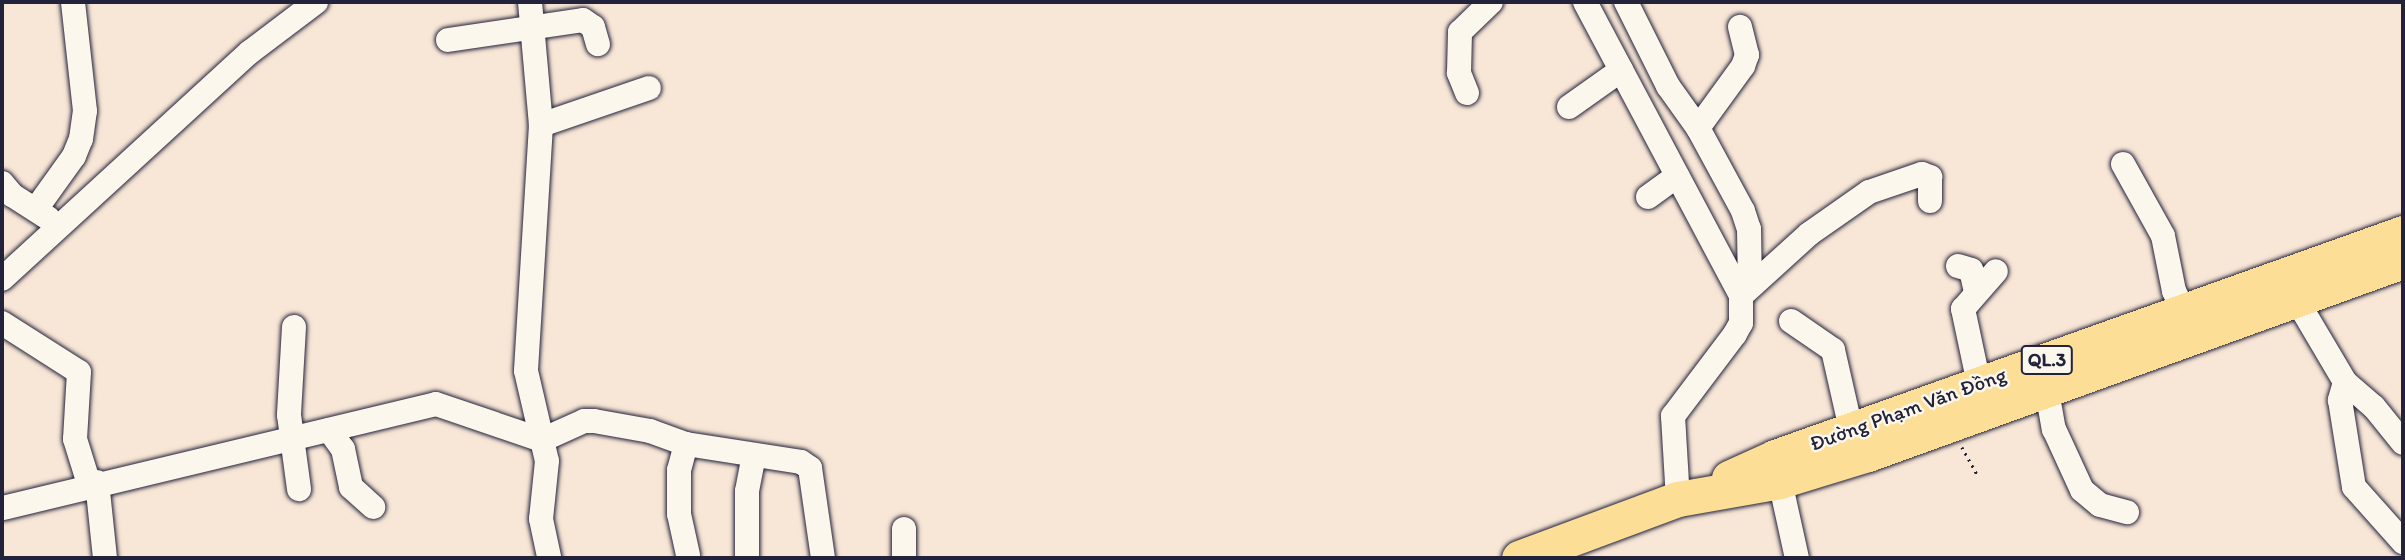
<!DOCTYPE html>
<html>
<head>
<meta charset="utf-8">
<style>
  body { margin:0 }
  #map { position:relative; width:2405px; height:560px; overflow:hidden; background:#f8e6d6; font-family:Itim,sans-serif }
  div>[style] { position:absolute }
  .path>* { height:2.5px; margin-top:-1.25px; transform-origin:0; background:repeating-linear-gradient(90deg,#22223b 0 2px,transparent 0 7px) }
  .roads { filter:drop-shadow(0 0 2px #22223b) drop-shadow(0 0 2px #22223b) }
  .minor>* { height:24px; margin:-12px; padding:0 12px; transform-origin:12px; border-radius:12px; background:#fbf7ec }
  .highway>* { height:35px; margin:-17.5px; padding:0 17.5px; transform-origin:17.5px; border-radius:17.5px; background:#fcde96 }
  span { translate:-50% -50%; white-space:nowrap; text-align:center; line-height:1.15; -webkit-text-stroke:5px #fbf7ec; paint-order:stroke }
  .shield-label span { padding:2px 5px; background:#fbf7ec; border:2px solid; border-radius:5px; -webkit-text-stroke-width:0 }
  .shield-label { font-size:19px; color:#22223b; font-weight:700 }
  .street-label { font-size:21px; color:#22223b }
  .frame { position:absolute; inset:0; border:4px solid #22223b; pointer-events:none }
</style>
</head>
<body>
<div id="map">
  <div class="path">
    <i style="left:1962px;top:447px;width:31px;rotate:61deg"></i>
  </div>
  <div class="roads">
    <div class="minor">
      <i style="left:530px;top:2px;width:123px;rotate:84.9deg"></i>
      <i style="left:541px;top:125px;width:246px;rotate:93.5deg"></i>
      <i style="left:526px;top:371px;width:92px;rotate:76.9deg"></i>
      <i style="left:547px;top:461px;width:58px;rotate:95.9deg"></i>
      <i style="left:541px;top:519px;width:40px;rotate:78deg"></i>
      <i style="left:1585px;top:2px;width:333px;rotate:62deg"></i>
      <i style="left:1741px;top:296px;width:27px;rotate:90deg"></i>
      <i style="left:1741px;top:323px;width:13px;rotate:119deg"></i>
      <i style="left:1735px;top:334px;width:103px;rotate:127.1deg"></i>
      <i style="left:1673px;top:416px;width:83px;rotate:86.6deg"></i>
      <i style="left:1626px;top:2px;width:94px;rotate:63.4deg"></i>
      <i style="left:1668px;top:86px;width:52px;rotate:54.5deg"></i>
      <i style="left:1698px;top:128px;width:94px;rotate:61.5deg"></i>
      <i style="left:1743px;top:211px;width:19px;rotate:72deg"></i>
      <i style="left:1749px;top:229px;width:58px;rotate:89deg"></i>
      <i style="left:448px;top:40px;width:136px;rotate:-8.4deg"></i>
      <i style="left:583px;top:20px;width:12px;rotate:35deg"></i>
      <i style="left:593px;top:27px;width:18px;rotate:74deg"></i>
      <i style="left:1467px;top:93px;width:22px;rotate:-112deg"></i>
      <i style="left:1459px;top:73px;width:41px;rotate:-88.6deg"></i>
      <i style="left:1460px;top:32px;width:43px;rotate:-44.1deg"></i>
      <i style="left:1569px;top:107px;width:64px;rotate:-35.4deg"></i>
      <i style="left:541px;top:125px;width:114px;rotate:-18.9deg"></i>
      <i style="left:1698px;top:128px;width:77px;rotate:-54deg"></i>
      <i style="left:1743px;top:66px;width:12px;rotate:-70deg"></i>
      <i style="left:1747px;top:55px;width:29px;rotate:-104deg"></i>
      <i style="left:2123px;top:164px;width:82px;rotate:60.9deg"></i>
      <i style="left:2163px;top:236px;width:56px;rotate:78.7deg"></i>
      <i style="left:2174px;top:291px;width:36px;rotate:63deg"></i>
      <i style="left:2px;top:183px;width:16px;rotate:50deg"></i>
      <i style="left:12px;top:195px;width:43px;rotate:32.6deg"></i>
      <i style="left:1648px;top:197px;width:36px;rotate:-36deg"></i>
      <i style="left:36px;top:209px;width:65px;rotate:-54.4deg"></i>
      <i style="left:74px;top:156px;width:18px;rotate:-68deg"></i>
      <i style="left:81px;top:139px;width:28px;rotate:-82deg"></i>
      <i style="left:85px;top:111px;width:110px;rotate:-96.3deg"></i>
      <i style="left:1958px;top:266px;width:14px;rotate:17deg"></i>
      <i style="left:1971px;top:270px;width:22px;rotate:77deg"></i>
      <i style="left:2px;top:279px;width:336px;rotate:-42.5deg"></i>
      <i style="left:250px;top:52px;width:83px;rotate:-37.1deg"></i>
      <i style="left:1744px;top:293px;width:88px;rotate:-42.2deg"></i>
      <i style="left:1809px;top:234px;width:73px;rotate:-35deg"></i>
      <i style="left:1869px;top:192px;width:56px;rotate:-18.8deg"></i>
      <i style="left:1922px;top:174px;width:9px;rotate:21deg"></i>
      <i style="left:1930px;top:177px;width:24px;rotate:90deg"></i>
      <i style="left:2296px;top:299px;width:96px;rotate:59.4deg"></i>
      <i style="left:2345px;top:382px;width:38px;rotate:41deg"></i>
      <i style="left:2374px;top:407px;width:46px;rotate:51.1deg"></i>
      <i style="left:1791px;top:321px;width:51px;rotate:34.6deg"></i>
      <i style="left:1833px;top:350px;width:81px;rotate:77.2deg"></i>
      <i style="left:2px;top:323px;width:91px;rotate:32.5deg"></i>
      <i style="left:79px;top:372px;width:67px;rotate:93.4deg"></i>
      <i style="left:75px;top:439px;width:47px;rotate:72.7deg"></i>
      <i style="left:294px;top:327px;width:88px;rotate:93.3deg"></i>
      <i style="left:289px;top:415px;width:75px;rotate:82.3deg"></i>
      <i style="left:2345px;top:382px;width:19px;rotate:106deg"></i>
      <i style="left:2340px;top:400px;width:88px;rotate:80.9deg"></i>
      <i style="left:2354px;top:487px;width:74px;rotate:48.3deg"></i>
      <i style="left:1979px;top:384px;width:77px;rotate:-102deg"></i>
      <i style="left:1963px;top:309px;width:50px;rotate:-49deg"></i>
      <i style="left:2047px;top:391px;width:39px;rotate:80deg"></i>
      <i style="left:2054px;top:429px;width:67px;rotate:65.3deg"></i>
      <i style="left:2082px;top:490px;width:23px;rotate:40deg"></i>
      <i style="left:2100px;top:505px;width:28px;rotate:15deg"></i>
      <i style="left:329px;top:430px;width:24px;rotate:54deg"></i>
      <i style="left:343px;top:449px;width:39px;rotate:78deg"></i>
      <i style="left:351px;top:487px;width:30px;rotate:42deg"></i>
      <i style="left:686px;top:444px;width:27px;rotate:105deg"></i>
      <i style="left:679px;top:470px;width:44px;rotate:90deg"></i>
      <i style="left:679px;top:514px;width:42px;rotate:77.6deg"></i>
      <i style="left:1780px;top:481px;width:79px;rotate:77.6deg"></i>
      <i style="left:97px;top:482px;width:76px;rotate:84deg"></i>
      <i style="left:3px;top:508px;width:445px;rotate:-13.5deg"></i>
      <i style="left:436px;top:404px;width:112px;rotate:18.8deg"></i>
      <i style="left:542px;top:440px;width:46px;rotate:-24.3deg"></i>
      <i style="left:584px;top:421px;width:10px"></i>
      <i style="left:594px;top:421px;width:57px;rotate:10.1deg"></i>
      <i style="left:650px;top:431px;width:38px;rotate:20deg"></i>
      <i style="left:686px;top:444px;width:116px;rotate:8.9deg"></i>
      <i style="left:801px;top:462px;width:11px;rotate:34deg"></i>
      <i style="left:810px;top:468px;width:91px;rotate:81.8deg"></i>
      <i style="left:747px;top:558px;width:67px;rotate:-90deg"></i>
      <i style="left:747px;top:491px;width:36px;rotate:-79deg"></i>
      <i style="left:904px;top:558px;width:29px;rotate:-90deg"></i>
    </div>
    <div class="highway">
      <i style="left:1729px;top:478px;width:51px;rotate:-24.5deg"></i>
      <i style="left:1775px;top:457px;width:667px;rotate:-19.63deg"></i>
      <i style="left:1519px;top:558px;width:170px;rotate:-20.4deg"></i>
      <i style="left:1678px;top:499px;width:104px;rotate:-10deg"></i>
      <i style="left:1780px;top:481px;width:92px;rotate:-17.1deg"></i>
      <i style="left:1868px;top:454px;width:569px;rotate:-19.84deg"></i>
    </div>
  </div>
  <div class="shield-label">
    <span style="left:2047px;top:360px">QL.3</span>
  </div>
  <div class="street-label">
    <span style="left:1908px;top:409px;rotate:-20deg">Đường Phạm Văn Đồng</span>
  </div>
  <div class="frame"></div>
</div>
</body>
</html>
